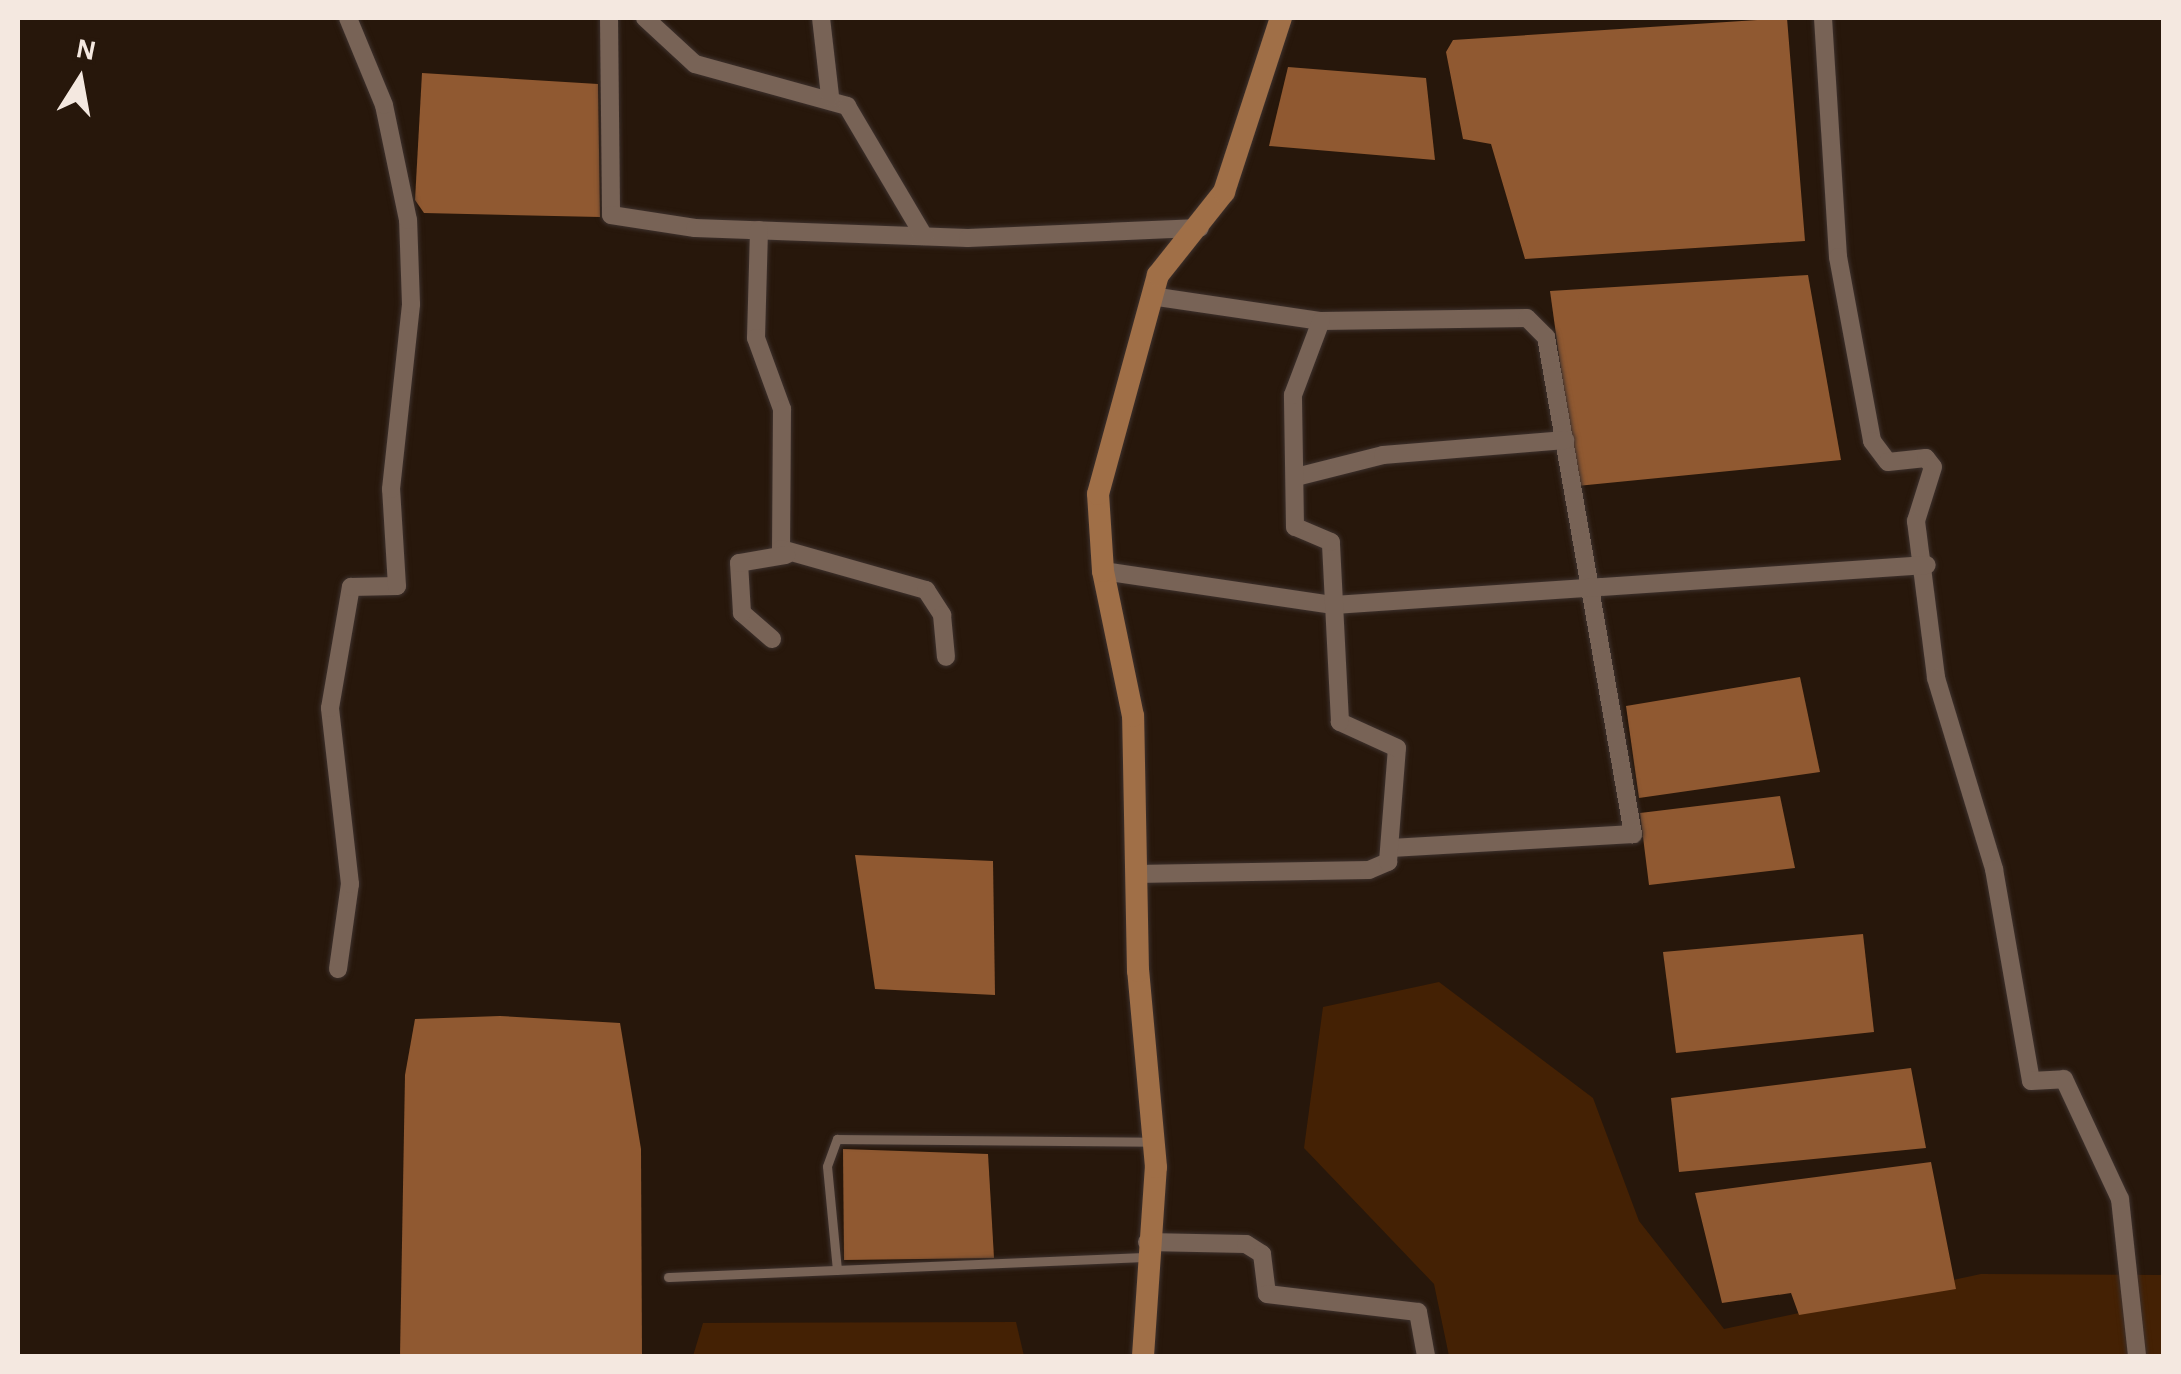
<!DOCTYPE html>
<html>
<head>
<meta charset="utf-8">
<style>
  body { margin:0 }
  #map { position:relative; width:2181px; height:1374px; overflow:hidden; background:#27170b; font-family:"Alegreya Sans",sans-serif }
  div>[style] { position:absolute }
  .green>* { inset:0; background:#442104 }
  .water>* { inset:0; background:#905931 }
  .roads { filter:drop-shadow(0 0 2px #3d312d) drop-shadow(0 0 2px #3d312d) }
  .lane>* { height:9px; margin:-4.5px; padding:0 4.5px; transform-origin:4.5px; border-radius:4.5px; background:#786356 }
  .street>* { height:18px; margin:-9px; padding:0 9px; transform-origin:9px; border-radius:9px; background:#786356 }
  .secondary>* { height:22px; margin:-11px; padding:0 11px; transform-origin:11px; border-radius:11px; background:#a06f47 }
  span { translate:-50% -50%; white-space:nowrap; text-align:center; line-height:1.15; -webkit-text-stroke:8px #27170b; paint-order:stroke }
  .frame { position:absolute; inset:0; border:20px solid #f4e8e0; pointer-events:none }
  .north { position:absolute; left:30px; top:30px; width:100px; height:100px; -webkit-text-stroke:8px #27170b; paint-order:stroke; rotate:11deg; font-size:28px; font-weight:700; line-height:40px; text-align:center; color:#f4e8e0 }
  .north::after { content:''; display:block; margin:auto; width:35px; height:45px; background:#f4e8e0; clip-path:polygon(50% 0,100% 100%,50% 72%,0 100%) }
</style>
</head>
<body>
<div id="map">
  <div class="green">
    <i style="clip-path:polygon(1439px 982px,1593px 1098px,1639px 1221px,1724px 1329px,1981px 1274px,2163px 1275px,2163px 1356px,1449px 1356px,1434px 1284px,1304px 1148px,1323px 1007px)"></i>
    <i style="clip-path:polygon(1016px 1322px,1024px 1356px,693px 1356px,703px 1323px)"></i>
  </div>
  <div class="water">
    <i style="clip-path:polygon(1787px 18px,1805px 241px,1525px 259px,1491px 144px,1463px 139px,1446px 52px,1453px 40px)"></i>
    <i style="clip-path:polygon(1288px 67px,1426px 78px,1435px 160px,1269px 146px)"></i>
    <i style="clip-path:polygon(422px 73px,598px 84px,600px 217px,424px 213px,415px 200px)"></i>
    <i style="clip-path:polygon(1808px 275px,1841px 460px,1577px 486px,1550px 291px)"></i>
    <i style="clip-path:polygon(1800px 677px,1820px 772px,1639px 798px,1626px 706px)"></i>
    <i style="clip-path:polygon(1780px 796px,1795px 868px,1649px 885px,1640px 813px)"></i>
    <i style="clip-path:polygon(855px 855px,993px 861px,995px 995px,875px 989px)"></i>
    <i style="clip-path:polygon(1863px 934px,1874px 1032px,1676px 1053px,1663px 952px)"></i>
    <i style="clip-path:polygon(500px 1016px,620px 1023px,641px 1149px,642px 1356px,400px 1356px,405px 1075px,415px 1019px)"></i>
    <i style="clip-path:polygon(1911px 1068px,1926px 1148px,1679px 1172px,1671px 1098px)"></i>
    <i style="clip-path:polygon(843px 1149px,988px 1154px,994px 1258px,844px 1260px)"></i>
    <i style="clip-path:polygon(1931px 1162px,1956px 1289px,1799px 1315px,1791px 1293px,1722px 1303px,1695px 1193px)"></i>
  </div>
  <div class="roads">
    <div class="lane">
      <i style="left:837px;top:1270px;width:104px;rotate:-95.5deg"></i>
      <i style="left:827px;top:1166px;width:29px;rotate:-70deg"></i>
      <i style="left:837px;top:1139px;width:313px;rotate:0.5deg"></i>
      <i style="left:668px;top:1277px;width:478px;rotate:-2.4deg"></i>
    </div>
    <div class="street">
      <i style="left:609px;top:18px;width:197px;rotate:89.4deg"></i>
      <i style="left:611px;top:215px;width:85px;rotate:8.8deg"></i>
      <i style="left:695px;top:228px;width:273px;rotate:2.1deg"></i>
      <i style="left:968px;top:238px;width:232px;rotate:-2.5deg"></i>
      <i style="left:645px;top:18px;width:68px;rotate:42.6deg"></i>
      <i style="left:695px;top:64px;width:158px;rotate:15.4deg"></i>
      <i style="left:847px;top:106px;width:151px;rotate:59.4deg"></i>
      <i style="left:821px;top:18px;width:79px;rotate:83.4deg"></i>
      <i style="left:1823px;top:18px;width:239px;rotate:86.4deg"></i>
      <i style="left:1838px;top:257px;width:187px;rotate:79.5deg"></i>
      <i style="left:1872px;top:441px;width:26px;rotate:53deg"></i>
      <i style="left:1888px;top:462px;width:38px;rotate:-6deg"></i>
      <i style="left:1926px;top:458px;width:11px;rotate:52deg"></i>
      <i style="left:1933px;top:467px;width:57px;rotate:107.5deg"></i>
      <i style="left:1916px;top:521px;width:158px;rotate:82.7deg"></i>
      <i style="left:1936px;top:678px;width:200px;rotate:73.1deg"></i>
      <i style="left:1994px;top:869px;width:215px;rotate:80.1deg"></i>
      <i style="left:2031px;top:1081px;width:33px;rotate:-3deg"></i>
      <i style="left:2064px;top:1079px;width:132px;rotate:65deg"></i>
      <i style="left:2120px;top:1199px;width:158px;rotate:83.8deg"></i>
      <i style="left:759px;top:230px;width:108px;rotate:91.6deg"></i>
      <i style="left:756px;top:338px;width:76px;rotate:69.9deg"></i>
      <i style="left:782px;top:409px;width:140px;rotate:90.4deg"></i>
      <i style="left:781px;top:549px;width:151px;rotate:15.8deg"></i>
      <i style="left:926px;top:590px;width:30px;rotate:57deg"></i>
      <i style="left:942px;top:615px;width:42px;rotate:84.6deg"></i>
      <i style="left:1151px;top:296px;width:172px;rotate:8.4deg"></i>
      <i style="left:1321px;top:321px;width:206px;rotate:-0.8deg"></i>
      <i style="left:1527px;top:318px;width:27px;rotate:45deg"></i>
      <i style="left:1546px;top:337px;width:505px;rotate:80.07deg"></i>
      <i style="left:1633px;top:834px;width:242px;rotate:176.7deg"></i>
      <i style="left:1296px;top:477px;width:90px;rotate:-14.2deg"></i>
      <i style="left:1383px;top:455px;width:183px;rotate:-4.7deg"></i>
      <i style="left:1103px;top:571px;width:233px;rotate:8.4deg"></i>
      <i style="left:1334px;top:605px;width:594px;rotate:-3.86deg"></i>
      <i style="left:772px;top:639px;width:40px;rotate:-139deg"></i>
      <i style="left:742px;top:613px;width:50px;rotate:-93.4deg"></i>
      <i style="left:739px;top:563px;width:48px;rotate:-9.7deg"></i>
      <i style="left:1135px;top:874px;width:234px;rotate:-1deg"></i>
      <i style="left:1369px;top:870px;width:21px;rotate:-23deg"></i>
      <i style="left:1388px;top:862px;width:114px;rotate:-85.5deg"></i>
      <i style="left:1397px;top:748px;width:63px;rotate:-155.5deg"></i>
      <i style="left:1340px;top:722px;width:180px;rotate:-92.9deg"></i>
      <i style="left:1331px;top:542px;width:39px;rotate:-157deg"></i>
      <i style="left:1295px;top:527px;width:132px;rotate:-90.9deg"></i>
      <i style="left:1293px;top:395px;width:79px;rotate:-69.3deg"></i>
      <i style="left:338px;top:969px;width:86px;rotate:-82deg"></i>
      <i style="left:350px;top:884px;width:177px;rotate:-96.5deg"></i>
      <i style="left:330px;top:708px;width:123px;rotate:-80.2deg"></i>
      <i style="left:351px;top:587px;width:46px;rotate:-1.2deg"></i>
      <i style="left:397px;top:586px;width:97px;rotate:-93.5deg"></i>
      <i style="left:391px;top:489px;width:186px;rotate:-83.8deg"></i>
      <i style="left:411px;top:304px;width:84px;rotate:-92deg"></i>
      <i style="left:408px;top:220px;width:117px;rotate:-101.8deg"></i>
      <i style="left:384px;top:105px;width:94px;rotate:-112.5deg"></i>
      <i style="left:1147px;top:1242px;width:99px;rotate:1.2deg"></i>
      <i style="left:1246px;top:1244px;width:19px;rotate:32deg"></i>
      <i style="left:1262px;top:1254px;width:40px;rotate:82.9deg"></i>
      <i style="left:1267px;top:1294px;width:152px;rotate:6.8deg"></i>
      <i style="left:1418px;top:1312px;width:45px;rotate:79.7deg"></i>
    </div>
    <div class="secondary">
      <i style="left:1143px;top:1356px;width:189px;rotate:-86.1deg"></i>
      <i style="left:1156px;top:1167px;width:197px;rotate:-95.2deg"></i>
      <i style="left:1138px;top:971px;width:255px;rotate:-91.1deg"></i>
      <i style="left:1133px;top:716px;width:148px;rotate:-101.7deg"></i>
      <i style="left:1103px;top:571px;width:77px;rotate:-93.7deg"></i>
      <i style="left:1098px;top:494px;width:227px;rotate:-74.7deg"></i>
      <i style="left:1158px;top:275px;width:106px;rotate:-51.5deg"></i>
      <i style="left:1224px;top:192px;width:183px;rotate:-71.9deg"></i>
    </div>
  </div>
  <div class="frame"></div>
  <div class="north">N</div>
</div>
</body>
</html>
